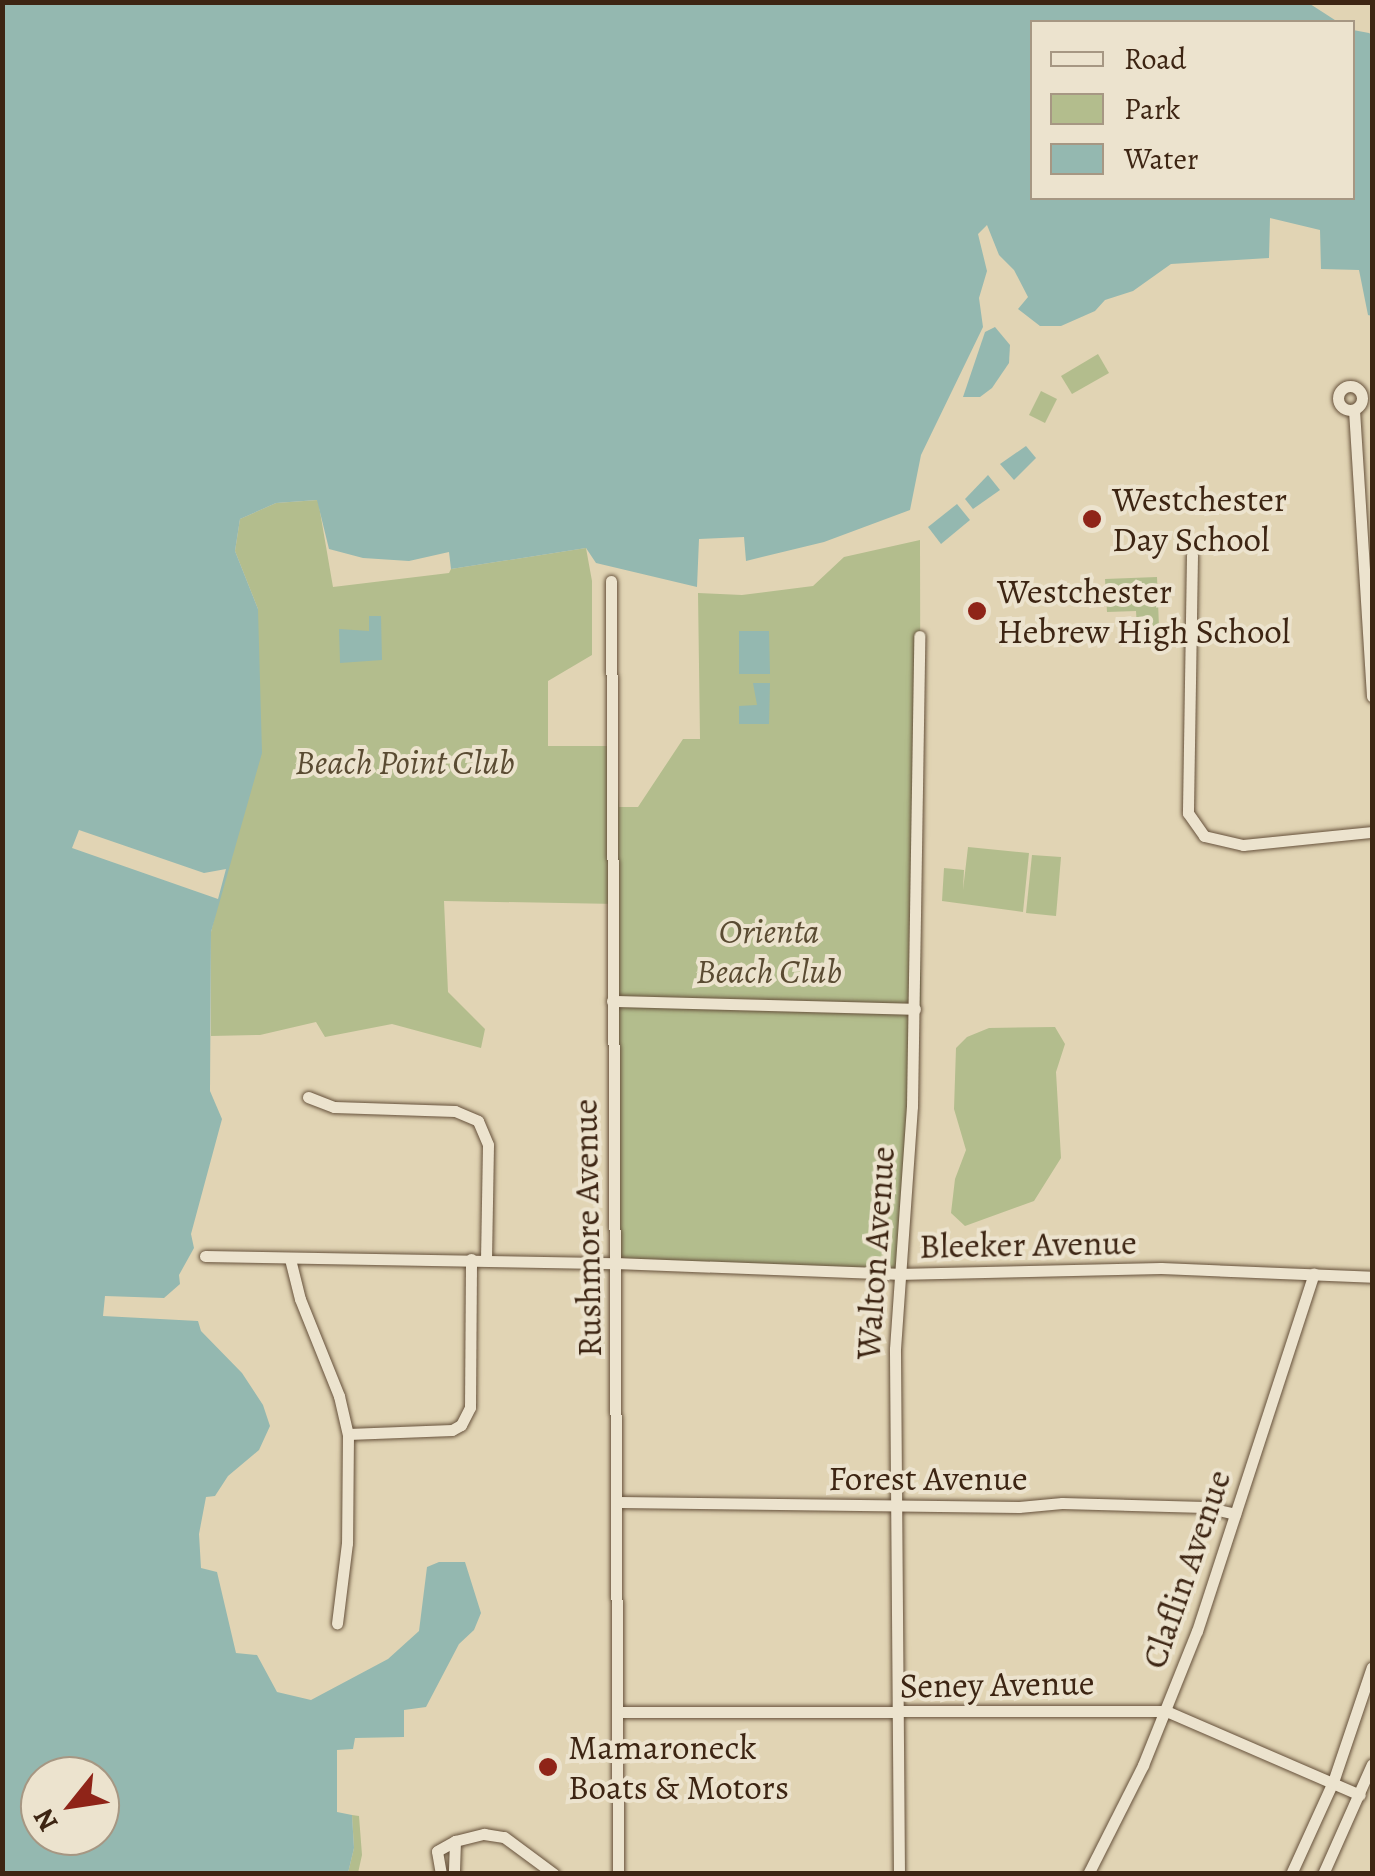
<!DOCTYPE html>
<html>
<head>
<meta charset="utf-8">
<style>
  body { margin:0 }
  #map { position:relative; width:1375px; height:1876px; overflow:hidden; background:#e1d4b4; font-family:Alegreya,serif }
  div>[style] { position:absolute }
  .green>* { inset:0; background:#b3bd8d }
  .water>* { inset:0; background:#94b8b0 }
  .pier>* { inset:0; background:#e1d4b4 }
  .roads { filter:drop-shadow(0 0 2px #66513b) drop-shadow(0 0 2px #66513b) }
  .minor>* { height:11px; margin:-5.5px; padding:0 5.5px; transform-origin:5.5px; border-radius:5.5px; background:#ece3ce }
  .minor>.ring { margin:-5.5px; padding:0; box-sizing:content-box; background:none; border:11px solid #ece3ce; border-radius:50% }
  .dots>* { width:28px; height:28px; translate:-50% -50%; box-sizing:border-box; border:5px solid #ece3ce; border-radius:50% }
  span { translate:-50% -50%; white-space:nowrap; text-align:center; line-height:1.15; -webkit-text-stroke:8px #ece3ce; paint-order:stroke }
  .poi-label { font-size:35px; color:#3d2513 }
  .left { translate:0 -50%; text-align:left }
  .park-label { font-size:35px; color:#5a4b32; font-style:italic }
  .street-label { font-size:35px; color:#3d2513 }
  .frame { position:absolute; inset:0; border:5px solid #3d2513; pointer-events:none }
  .legend { position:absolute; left:1030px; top:20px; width:325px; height:180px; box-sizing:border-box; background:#ece3ce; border:2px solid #a69783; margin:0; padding:12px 18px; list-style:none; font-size:30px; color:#3d2513 }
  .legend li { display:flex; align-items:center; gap:20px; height:50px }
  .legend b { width:50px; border:2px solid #a69783 }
  .north { position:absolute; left:20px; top:1756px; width:100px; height:100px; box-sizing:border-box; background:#ece3ce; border:2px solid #a69783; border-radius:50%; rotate:240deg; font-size:28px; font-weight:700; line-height:40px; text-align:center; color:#3d2513 }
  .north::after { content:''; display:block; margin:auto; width:35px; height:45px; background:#8f2418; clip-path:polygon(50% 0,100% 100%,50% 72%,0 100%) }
</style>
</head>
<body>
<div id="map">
  <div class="green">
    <i style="clip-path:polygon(1098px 354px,1109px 373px,1072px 394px,1061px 376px)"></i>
    <i style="clip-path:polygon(1041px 391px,1057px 399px,1045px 423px,1029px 415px)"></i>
    <i style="clip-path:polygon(318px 500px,333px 587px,449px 573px,451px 569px,586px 548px,592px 581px,592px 655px,548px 681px,548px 746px,615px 746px,619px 807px,638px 807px,683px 739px,700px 739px,698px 593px,742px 595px,813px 586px,844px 557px,920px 540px,921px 999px,899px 1270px,617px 1260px,617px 904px,444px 901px,448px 992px,485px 1029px,481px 1048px,392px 1024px,325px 1037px,316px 1022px,260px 1035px,211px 1036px,211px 932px,226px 869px,258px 609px,235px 551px,240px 519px,276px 503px)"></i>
    <i style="clip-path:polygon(1157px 577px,1159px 627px,1137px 628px,1136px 611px,1107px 612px,1105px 579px)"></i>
    <i style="clip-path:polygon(968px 847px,1029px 853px,1023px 912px,942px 901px,944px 868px,964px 870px,963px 890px)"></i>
    <i style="clip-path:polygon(1032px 855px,1061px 857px,1056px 916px,1026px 913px)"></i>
    <i style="clip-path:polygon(1055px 1027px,1065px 1044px,1056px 1072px,1061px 1158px,1034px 1201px,965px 1226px,951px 1213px,955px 1179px,966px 1150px,954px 1109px,956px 1048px,967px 1037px,989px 1028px)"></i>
    <i style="clip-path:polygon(352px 1815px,359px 1816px,362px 1855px,358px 1873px,348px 1873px,354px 1848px)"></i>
  </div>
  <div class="water">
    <i style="clip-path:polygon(evenodd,1307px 2px,1338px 22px,1032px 22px,1032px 198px,1352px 198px,1353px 30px,1369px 33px,1372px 35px,1372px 316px,1368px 315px,1359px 270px,1321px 269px,1320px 230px,1270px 218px,1269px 258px,1171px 264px,1133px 291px,1105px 300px,1095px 311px,1061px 326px,1040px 326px,1018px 309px,1028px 297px,1014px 270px,999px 255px,987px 225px,978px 234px,987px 271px,979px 298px,983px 327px,921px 455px,910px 510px,824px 542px,746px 561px,744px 537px,699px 539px,697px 587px,596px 563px,586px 548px,451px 569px,449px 552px,409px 561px,363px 558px,329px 549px,317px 500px,276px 503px,240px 519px,235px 551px,258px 609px,262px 753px,211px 932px,210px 1091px,222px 1119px,191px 1234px,194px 1248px,179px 1275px,180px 1284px,164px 1298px,105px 1296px,103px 1316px,198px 1321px,201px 1331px,242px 1373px,263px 1405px,270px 1426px,259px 1450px,228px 1476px,215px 1496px,206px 1497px,199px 1534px,201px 1568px,217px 1572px,236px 1653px,257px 1655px,277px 1692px,311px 1700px,388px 1659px,419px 1631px,427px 1567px,439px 1562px,465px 1562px,481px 1613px,474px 1630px,459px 1644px,426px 1707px,404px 1710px,404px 1737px,355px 1738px,353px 1749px,337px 1750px,337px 1812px,352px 1815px,354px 1848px,348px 1873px,3px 1874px,3px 3px,1307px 2px,40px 1776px,100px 1776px,100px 1836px,40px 1836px,40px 1776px)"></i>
    <i style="clip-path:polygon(995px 327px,1010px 345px,1009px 363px,992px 388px,980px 397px,963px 397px,985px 332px)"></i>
    <i style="clip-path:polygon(1026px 446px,1036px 458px,1014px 480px,1000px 464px)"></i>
    <i style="clip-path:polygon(988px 475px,1000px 490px,973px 509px,965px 499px)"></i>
    <i style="clip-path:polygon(957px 504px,970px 520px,941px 544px,928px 527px)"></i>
    <i style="clip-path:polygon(369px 616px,381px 616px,382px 660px,340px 663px,339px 629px,369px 631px)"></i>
    <i style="clip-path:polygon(739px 631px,769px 631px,770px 674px,739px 674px)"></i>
    <i style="clip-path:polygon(753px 683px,770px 683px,769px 724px,739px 724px,739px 706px,757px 705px)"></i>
  </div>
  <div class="pier">
    <i style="clip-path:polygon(79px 830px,204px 873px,226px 869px,218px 899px,72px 848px)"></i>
  </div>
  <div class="roads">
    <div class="minor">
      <i class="ring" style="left:1338px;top:386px;width:13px;height:13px"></i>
      <i style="left:1354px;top:410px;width:287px;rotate:86.4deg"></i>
      <i style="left:1192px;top:555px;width:258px;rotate:90.9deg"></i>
      <i style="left:1188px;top:813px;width:28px;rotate:55deg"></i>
      <i style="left:1204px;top:836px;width:40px;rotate:13deg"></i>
      <i style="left:1243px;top:845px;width:130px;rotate:-5.8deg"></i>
      <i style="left:611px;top:581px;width:1293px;rotate:89.69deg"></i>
      <i style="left:612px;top:1001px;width:303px;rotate:1.5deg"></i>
      <i style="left:308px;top:1097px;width:28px;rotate:21deg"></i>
      <i style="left:334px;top:1107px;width:121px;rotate:1.9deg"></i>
      <i style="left:455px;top:1111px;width:25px;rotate:23deg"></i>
      <i style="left:478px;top:1121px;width:26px;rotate:67deg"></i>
      <i style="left:488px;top:1145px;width:115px;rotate:91deg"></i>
      <i style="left:205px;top:1256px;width:410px;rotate:1deg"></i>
      <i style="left:615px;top:1263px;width:282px;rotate:2.2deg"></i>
      <i style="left:897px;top:1274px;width:264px;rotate:-1.3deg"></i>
      <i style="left:1161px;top:1268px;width:211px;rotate:2.4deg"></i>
      <i style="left:290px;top:1259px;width:41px;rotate:76deg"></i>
      <i style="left:300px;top:1299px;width:105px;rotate:68.1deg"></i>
      <i style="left:339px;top:1396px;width:39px;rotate:77deg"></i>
      <i style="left:348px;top:1434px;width:109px;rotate:90.5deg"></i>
      <i style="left:347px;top:1543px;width:81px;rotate:97.1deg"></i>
      <i style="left:348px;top:1434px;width:104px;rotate:-2.2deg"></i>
      <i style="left:452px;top:1430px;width:10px;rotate:-29deg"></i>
      <i style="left:461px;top:1425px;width:20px;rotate:-63deg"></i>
      <i style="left:470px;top:1407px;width:148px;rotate:-89.6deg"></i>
      <i style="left:619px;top:1502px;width:400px;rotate:0.7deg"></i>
      <i style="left:1019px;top:1507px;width:43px;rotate:-5.3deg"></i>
      <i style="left:1062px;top:1503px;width:143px;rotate:1.6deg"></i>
      <i style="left:1205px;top:1507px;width:31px;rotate:13deg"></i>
      <i style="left:617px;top:1712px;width:549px;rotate:-0.1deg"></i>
      <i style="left:1166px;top:1711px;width:211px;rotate:23.4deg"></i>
      <i style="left:455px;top:1841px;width:30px;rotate:-14deg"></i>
      <i style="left:484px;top:1834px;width:20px;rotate:9deg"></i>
      <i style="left:504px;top:1837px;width:62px;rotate:36.5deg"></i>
      <i style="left:441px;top:1874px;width:23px;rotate:-100deg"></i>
      <i style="left:437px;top:1851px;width:21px;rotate:-29deg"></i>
      <i style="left:455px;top:1841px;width:33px;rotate:92deg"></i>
      <i style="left:899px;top:1874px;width:525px;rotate:-90.44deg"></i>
      <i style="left:895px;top:1349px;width:244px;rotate:-86deg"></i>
      <i style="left:912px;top:1106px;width:470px;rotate:-89.1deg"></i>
      <i style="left:1088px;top:1874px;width:122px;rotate:-63.2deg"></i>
      <i style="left:1143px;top:1765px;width:144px;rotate:-68.1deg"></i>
      <i style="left:1197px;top:1631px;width:376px;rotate:-71.9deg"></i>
      <i style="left:1291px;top:1874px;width:101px;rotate:-65.5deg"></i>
      <i style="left:1333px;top:1782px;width:121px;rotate:-71.3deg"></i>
      <i style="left:1323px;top:1874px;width:120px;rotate:-66deg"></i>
    </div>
  </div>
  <div class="dots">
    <i style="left:1092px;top:519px;background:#8f2418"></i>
    <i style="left:977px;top:611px;background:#8f2418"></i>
    <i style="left:548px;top:1767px;background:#8f2418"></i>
  </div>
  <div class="poi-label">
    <span class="left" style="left:1112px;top:519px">Westchester<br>Day School</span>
    <span class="left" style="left:997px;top:611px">Westchester<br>Hebrew High School</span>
    <span class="left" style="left:568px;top:1767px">Mamaroneck<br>Boats &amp; Motors</span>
  </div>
  <div class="park-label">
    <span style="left:405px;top:762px">Beach Point Club</span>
    <span style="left:769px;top:951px">Orienta<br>Beach Club</span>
  </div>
  <div class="street-label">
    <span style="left:587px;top:1228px;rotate:-91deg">Rushmore Avenue</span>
    <span style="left:1028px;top:1244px;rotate:-1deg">Bleeker Avenue</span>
    <span style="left:875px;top:1253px;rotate:-86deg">Walton Avenue</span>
    <span style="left:928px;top:1478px">Forest Avenue</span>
    <span style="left:1186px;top:1569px;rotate:-71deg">Claflin Avenue</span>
    <span style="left:997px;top:1684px;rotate:-1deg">Seney Avenue</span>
  </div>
  <div class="frame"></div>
  <ul class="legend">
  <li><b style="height:12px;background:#ece3ce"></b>Road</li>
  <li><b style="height:28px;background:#b3bd8d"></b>Park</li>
  <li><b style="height:28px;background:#94b8b0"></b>Water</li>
  </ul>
  <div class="north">N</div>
</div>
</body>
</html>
